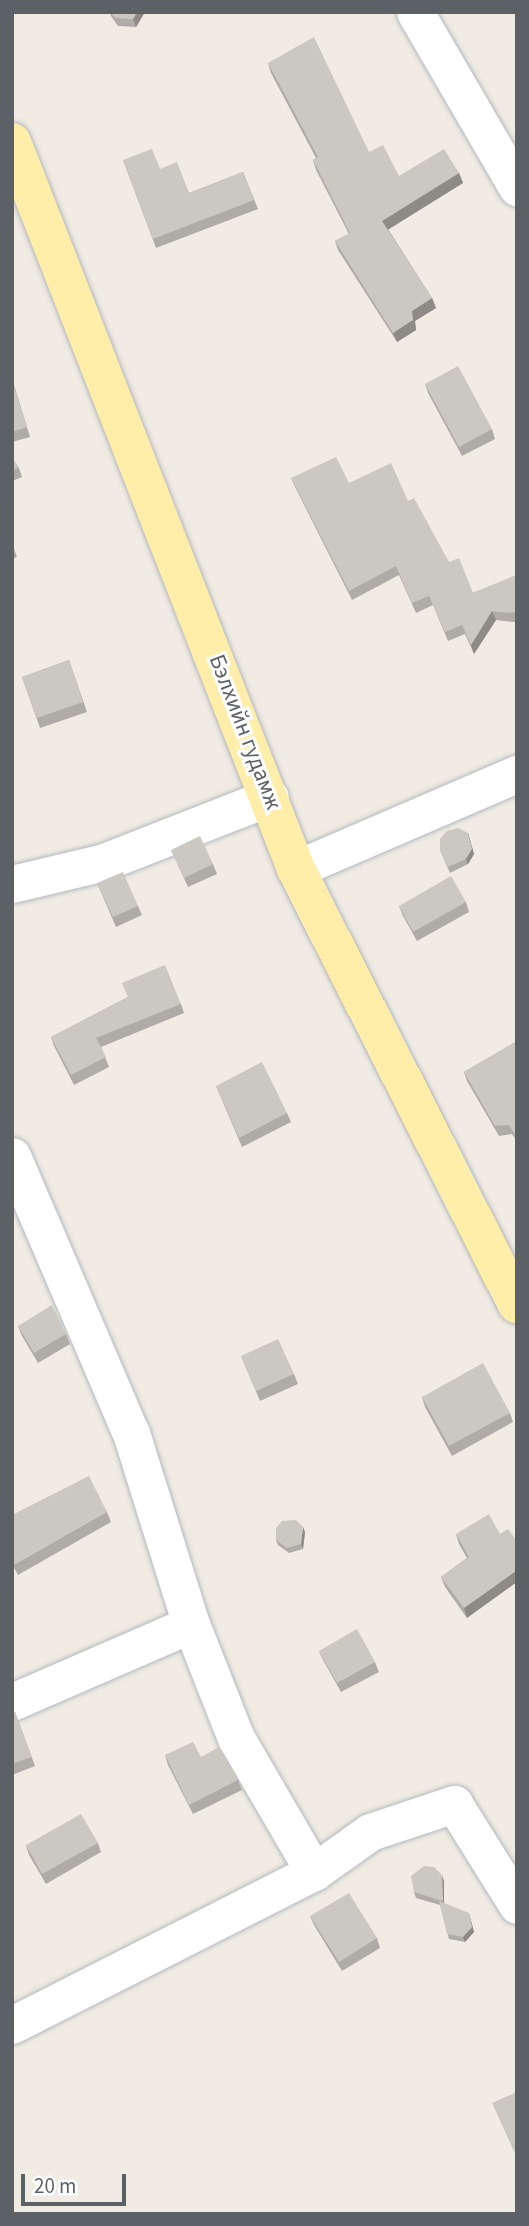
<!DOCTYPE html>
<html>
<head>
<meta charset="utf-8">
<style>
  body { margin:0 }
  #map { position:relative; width:529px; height:2226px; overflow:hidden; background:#f0ece4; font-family:"Source Sans 3",sans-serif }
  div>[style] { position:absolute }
  .roads { filter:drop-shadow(0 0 2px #b5b8bc) drop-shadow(0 0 2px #b5b8bc) }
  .minor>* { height:37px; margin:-18.5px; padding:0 18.5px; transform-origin:18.5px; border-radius:18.5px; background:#fff }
  .major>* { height:38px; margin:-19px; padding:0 19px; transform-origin:19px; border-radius:19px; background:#ffedaa }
  .wall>* { inset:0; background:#afaba6 }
  .shaded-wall>* { inset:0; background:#8e8b87 }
  .building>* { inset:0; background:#cbc7c1 }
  span { translate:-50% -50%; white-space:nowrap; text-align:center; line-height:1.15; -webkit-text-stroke:6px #fff; paint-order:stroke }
  .street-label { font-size:23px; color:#5c6166 }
  .frame { position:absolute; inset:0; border:14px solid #5c6166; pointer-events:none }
  .scale { position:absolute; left:21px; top:2174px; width:105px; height:32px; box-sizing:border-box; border:4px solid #5c6166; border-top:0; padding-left:9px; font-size:21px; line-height:24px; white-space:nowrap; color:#5c6166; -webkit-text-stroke:5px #fff; paint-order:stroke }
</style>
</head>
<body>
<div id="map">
  <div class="roads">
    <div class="minor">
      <i style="left:415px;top:12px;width:203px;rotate:59.8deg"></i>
      <i style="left:296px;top:869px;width:241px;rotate:-23.3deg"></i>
      <i style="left:12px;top:884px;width:95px;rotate:-13.4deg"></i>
      <i style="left:104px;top:862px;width:178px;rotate:-21.4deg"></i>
      <i style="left:12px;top:1156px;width:301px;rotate:66.8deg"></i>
      <i style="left:131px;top:1433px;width:200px;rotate:72.6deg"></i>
      <i style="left:191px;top:1624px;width:123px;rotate:68.5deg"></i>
      <i style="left:236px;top:1738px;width:155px;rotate:59.8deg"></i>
      <i style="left:12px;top:1702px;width:195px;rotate:-23.5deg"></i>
      <i style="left:12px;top:2025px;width:339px;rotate:-26.9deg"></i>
      <i style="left:314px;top:1872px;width:69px;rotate:-35.5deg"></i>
      <i style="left:370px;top:1832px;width:89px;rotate:-18.4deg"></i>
      <i style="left:454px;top:1804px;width:119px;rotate:58deg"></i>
    </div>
    <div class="major">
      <i style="left:12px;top:142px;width:781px;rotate:68.66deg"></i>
      <i style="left:296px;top:869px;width:488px;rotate:63.1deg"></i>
    </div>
  </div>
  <div class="wall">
    <i style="clip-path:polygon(110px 12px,145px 12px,136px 27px,118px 26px,111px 16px)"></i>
    <i style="clip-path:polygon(268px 63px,369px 152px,399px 176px,459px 173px,463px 183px,388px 229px,432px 298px,436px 308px,415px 321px,416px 330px,397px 342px,338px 250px,335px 241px,349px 234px,316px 170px,313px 160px,316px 158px,271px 73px)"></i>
    <i style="clip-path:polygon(123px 160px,160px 169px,189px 193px,243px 172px,258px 209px,156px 248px)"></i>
    <i style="clip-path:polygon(12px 378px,30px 437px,12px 442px)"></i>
    <i style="clip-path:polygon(425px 384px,492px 429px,495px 439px,462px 456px,428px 393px)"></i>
    <i style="clip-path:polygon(12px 458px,19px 468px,22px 477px,12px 481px)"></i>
    <i style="clip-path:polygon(291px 478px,349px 483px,408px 501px,449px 562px,473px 593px,517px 575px,517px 622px,513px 622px,496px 620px,474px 654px,465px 634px,448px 641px,433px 605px,416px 613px,399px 575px,352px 600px,295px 487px)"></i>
    <i style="clip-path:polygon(12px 543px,17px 557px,12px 559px)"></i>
    <i style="clip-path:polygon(69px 660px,87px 712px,40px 728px,22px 677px)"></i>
    <i style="clip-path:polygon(468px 833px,474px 854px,468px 864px,450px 873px,440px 850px)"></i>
    <i style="clip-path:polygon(171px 850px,213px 864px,217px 874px,188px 887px)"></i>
    <i style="clip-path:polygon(97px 883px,138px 906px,142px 915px,116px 927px)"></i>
    <i style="clip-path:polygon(466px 902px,469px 912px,417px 941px,403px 916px,399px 906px)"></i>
    <i style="clip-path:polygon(128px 997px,181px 1004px,184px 1013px,101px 1047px,109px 1067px,74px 1085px,54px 1046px,51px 1037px)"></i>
    <i style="clip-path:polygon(517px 1041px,517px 1141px,512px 1134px,499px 1136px,467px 1081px,464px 1072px)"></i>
    <i style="clip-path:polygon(216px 1086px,287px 1113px,291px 1122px,242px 1147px)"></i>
    <i style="clip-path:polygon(18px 1326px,66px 1334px,70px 1344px,38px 1363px,22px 1336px)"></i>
    <i style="clip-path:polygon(241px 1356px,294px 1374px,298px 1384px,260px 1401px)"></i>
    <i style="clip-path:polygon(422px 1397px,510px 1413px,513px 1422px,452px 1456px,425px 1407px)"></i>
    <i style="clip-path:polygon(107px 1512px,111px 1522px,18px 1575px,12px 1564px,12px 1515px)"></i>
    <i style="clip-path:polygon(305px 1532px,303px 1549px,289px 1553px,278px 1545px,276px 1540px)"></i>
    <i style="clip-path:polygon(456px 1534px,500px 1534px,467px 1618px,445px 1587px,441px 1577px,467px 1558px,459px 1544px)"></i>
    <i style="clip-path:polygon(319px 1651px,375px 1662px,379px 1672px,341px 1692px,323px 1660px)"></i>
    <i style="clip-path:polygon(15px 1712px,35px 1766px,12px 1775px,12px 1713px)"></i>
    <i style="clip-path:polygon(165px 1755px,201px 1757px,238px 1780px,242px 1790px,193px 1814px,168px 1765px)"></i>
    <i style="clip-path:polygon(98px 1843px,101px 1852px,46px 1884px,29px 1855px,26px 1845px)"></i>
    <i style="clip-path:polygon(444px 1881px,444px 1903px,470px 1918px,474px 1932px,465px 1942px,449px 1939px,440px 1905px,416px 1898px,414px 1892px)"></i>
    <i style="clip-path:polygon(310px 1916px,377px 1938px,380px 1948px,342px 1971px,314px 1925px)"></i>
  </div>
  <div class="shaded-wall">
    <i style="clip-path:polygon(137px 12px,145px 12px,136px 27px,133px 19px)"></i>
    <i style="clip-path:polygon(459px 173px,463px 183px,386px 231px,382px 221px)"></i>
    <i style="clip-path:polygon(432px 298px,436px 308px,415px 321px,416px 330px,397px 342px,393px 333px,412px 311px)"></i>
    <i style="clip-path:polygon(492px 611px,496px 620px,474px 654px,471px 645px)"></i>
    <i style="clip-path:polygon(468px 833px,474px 854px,468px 864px,466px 859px)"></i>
    <i style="clip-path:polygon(303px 1527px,305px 1532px,303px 1549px,301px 1544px)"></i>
    <i style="clip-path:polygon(517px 1570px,517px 1582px,467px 1618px,464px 1608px)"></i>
    <i style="clip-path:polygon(442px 1875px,444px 1881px,444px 1906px,443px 1901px)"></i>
    <i style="clip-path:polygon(469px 1913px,474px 1932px,465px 1942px,463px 1937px)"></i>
  </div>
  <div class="building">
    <i style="clip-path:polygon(111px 12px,137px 12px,133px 19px,115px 18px)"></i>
    <i style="clip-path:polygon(314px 37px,369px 152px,383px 145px,399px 176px,444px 149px,459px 173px,382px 221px,432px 298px,412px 311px,413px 320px,393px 333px,335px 241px,350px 233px,313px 160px,318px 157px,268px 63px)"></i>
    <i style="clip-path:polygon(152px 149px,160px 169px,177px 162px,189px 193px,243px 172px,254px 200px,153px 239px,123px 160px)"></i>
    <i style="clip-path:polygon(458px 366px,492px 429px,459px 447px,425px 384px)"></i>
    <i style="clip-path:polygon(12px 380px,27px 427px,12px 432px)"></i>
    <i style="clip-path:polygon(336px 457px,349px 483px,391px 463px,408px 501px,414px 498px,449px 562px,459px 558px,473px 593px,517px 575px,517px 612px,509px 613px,492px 611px,471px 645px,462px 625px,445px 632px,429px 596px,412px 603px,396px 566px,349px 591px,291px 478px)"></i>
    <i style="clip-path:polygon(12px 458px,19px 468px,12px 470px)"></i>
    <i style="clip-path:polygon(69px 660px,83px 702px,37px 718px,22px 677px)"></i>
    <i style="clip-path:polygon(458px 828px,468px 833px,472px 849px,466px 859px,448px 867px,440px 850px,440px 839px,447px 831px)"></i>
    <i style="clip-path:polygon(200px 836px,213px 864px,184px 878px,171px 850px)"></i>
    <i style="clip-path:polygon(123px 872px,138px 906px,113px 917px,97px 883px)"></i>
    <i style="clip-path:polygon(451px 876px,466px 902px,413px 932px,399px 906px)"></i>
    <i style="clip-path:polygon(165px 965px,181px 1004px,96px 1038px,106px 1057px,71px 1075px,51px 1037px,128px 997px,122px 983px)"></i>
    <i style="clip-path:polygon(517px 1041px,517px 1138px,509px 1125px,495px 1126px,464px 1072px)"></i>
    <i style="clip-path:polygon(262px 1062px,287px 1113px,239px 1138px,216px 1086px)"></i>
    <i style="clip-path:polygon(52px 1305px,66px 1334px,34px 1353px,18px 1326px)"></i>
    <i style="clip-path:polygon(278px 1339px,294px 1374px,256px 1391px,241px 1356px)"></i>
    <i style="clip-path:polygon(483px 1363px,510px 1413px,449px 1446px,422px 1397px)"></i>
    <i style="clip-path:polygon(89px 1476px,107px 1512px,14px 1565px,12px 1562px,12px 1515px)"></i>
    <i style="clip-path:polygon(489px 1514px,500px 1534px,508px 1529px,517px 1541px,517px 1570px,464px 1608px,441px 1577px,469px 1557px,456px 1534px)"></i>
    <i style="clip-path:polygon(296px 1520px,303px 1527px,301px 1544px,287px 1548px,276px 1540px,276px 1528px,282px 1521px)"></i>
    <i style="clip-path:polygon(357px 1629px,375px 1662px,337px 1683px,319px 1651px)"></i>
    <i style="clip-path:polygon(15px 1712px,32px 1757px,12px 1764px,12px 1713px)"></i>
    <i style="clip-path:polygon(193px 1742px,201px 1757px,219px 1747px,238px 1780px,189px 1805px,165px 1755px)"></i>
    <i style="clip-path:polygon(81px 1814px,98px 1843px,42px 1874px,26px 1845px)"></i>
    <i style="clip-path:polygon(424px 1866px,434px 1867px,442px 1875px,443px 1901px,414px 1892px,411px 1876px)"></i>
    <i style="clip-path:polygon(349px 1893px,377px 1938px,339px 1962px,310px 1916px)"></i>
    <i style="clip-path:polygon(439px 1901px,469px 1913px,472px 1927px,463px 1937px,447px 1934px)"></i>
    <i style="clip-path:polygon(517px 2092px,517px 2158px,492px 2103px)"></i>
  </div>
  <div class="street-label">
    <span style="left:245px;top:732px;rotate:69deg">Бэлхийн гудамж</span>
  </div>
  <div class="frame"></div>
  <div class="scale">20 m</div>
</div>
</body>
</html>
